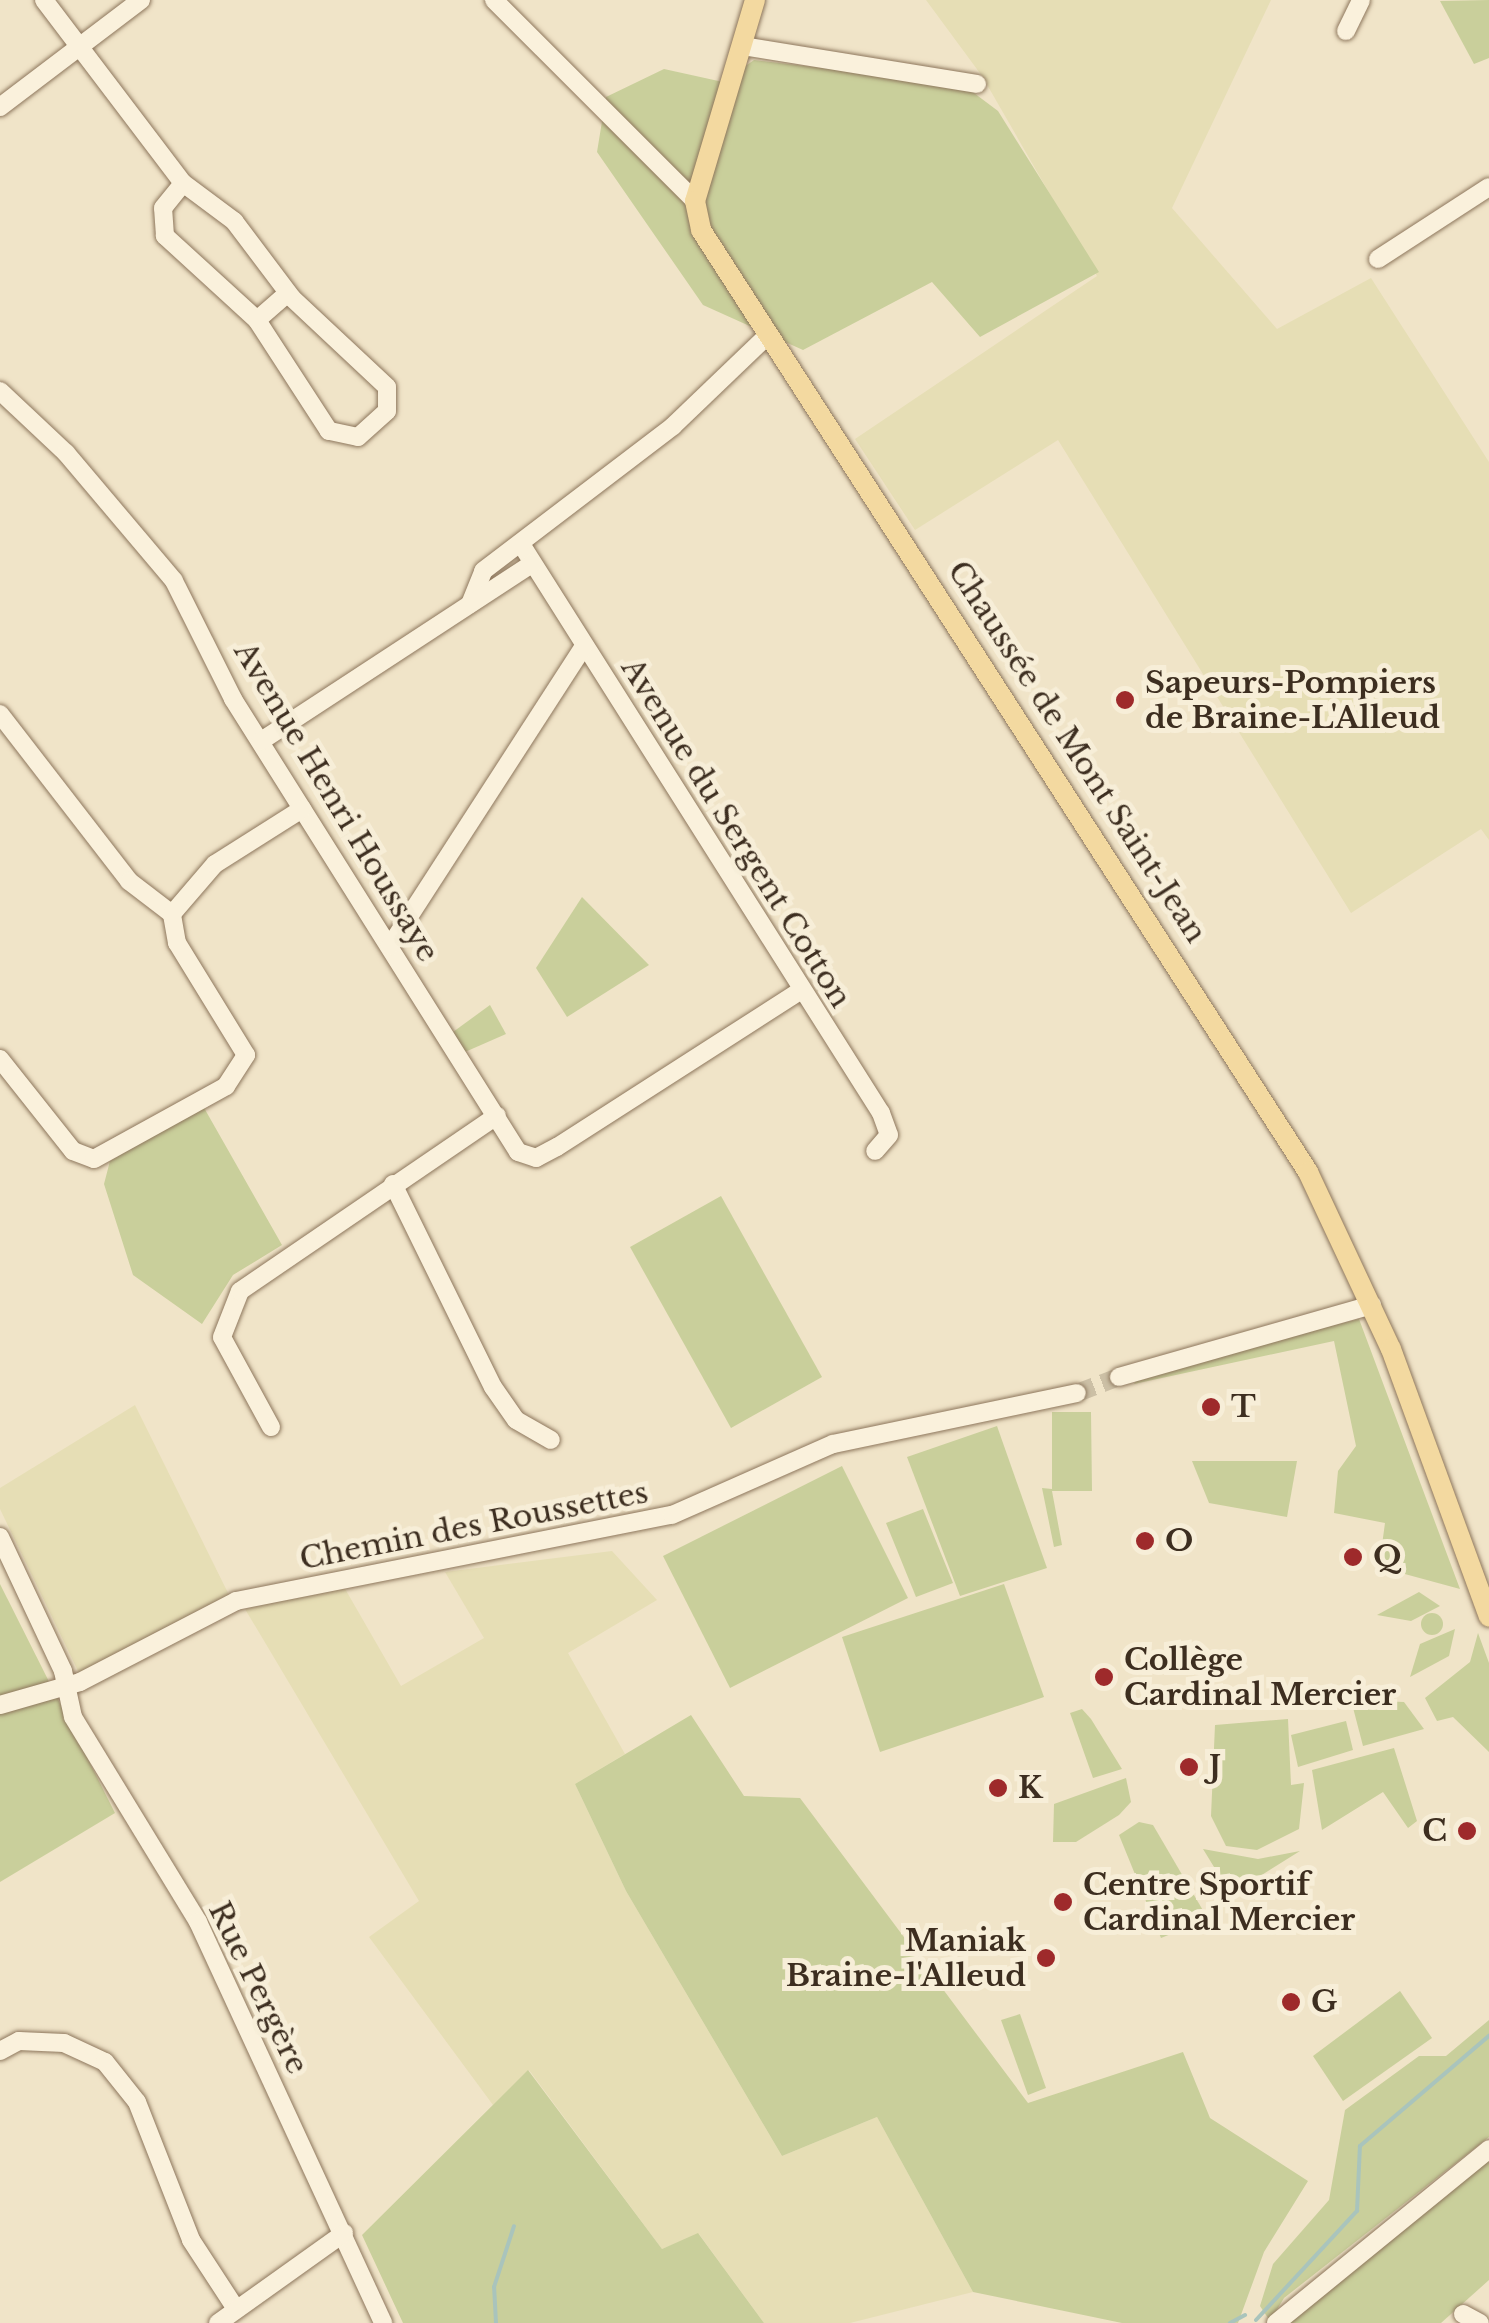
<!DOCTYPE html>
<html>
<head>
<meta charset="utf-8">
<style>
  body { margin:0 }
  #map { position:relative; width:1489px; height:2323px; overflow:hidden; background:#f0e4c8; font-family:"Libre Baskerville",serif }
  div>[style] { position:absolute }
  .farmland>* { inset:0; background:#e6deb5 }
  .green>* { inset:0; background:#c9cf9b }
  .round { border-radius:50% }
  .stream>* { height:4px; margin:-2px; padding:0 2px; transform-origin:2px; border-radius:2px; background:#a9c4bc }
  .minor-tunnel>* { height:18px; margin-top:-9px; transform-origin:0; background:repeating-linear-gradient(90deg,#ccc0a6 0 18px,transparent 0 27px) }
  .roads { filter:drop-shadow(0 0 2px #8d765c) drop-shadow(0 0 2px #8d765c) }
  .minor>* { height:18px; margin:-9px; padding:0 9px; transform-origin:9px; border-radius:9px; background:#faf1dc }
  .major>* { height:20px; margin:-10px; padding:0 10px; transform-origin:10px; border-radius:10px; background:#f3d9a0 }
  .dots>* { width:28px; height:28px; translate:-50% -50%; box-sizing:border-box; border:5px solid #f7eed8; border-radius:50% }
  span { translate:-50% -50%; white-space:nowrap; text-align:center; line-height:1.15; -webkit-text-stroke:10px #f7eed8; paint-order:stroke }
  .poi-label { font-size:30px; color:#3d2e20; font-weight:700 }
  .left { translate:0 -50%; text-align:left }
  .right { translate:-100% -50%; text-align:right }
  .street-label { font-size:30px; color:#3d2e20 }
</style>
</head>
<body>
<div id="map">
  <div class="farmland">
    <i style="clip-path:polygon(926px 0,1271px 0,1172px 208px,1277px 329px,1371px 278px,1489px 462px,1489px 840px,1481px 829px,1351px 913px,1058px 440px,915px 530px,855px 439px,1097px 276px,982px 76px)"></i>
    <i style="clip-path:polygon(135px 1405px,231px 1599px,79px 1673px,0 1509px,0 1488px)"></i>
    <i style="clip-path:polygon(612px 1551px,657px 1600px,568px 1653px,625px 1754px,575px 1784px,626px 1891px,782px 2156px,877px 2117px,973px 2292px,850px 2323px,764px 2323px,699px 2234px,662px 2249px,529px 2070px,493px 2105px,369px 1937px,419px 1901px,245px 1609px,344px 1587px,401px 1686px,484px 1638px,445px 1572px)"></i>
  </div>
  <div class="green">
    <i style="clip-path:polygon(1489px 0,1489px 58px,1474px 64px,1440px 1px)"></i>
    <i style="clip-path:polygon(754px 60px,962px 84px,998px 111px,1099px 272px,980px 337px,932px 282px,803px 350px,703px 305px,597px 152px,606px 97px,664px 69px,723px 82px)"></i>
    <i style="clip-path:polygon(582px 897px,649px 965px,567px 1017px,536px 968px)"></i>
    <i style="clip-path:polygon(490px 1005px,506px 1034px,465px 1052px,453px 1032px)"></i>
    <i style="clip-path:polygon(203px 1106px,282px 1245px,233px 1275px,202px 1324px,133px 1275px,104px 1184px,110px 1161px)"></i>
    <i style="clip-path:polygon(721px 1196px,822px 1377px,731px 1428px,630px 1247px)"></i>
    <i style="clip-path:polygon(1359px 1319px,1460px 1589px,1379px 1567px,1385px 1523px,1334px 1513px,1338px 1471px,1356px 1446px,1334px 1341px,1134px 1384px,1140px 1374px)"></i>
    <i style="clip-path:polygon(1052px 1412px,1091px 1412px,1092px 1491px,1052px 1491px,1062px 1545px,1054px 1547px,1042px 1488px,1052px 1489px)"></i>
    <i style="clip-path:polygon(997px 1426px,1047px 1568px,960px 1596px,907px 1457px)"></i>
    <i style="clip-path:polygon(1192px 1461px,1297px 1461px,1287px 1517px,1209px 1503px)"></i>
    <i style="clip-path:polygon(842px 1466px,908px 1598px,730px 1688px,663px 1556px)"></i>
    <i style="clip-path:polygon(923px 1509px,953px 1583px,916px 1597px,886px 1523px)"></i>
    <i style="clip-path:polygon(0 1584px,115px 1813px,0 1882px)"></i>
    <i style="clip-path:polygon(1004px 1584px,1044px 1697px,880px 1752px,842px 1637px)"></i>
    <i style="clip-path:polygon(1419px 1592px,1440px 1606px,1411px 1621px,1377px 1615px)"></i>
    <i class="round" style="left:1421px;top:1613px;width:22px;height:22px"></i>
    <i style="clip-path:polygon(1455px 1629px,1449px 1656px,1410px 1677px,1420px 1644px)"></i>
    <i style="clip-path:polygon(1478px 1633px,1489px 1663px,1489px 1752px,1453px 1717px,1437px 1721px,1425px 1698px,1470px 1662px)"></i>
    <i style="clip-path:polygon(1351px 1700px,1404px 1702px,1424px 1729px,1363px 1746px)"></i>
    <i style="clip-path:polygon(1082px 1709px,1091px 1719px,1122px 1769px,1093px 1778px,1070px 1713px)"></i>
    <i style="clip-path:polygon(691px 1715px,744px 1796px,800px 1798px,1028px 2103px,1183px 2052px,1210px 2118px,1308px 2181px,1264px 2252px,1238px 2323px,1122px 2323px,973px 2292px,877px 2117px,782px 2156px,626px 1891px,575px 1784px)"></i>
    <i style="clip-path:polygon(1288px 1719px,1291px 1785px,1304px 1783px,1299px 1829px,1257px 1850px,1226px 1846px,1211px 1816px,1215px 1725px)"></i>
    <i style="clip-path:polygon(1346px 1721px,1353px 1750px,1298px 1767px,1291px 1735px)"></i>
    <i style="clip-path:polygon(1394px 1748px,1417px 1821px,1408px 1828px,1383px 1792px,1322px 1830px,1312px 1770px)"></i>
    <i style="clip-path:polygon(1126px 1778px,1131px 1802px,1119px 1815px,1076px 1842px,1053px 1842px,1054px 1804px)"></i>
    <i style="clip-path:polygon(1139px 1822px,1153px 1825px,1208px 1919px,1161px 1938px,1119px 1835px)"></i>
    <i style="clip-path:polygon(1203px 1849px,1258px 1859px,1300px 1851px,1257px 1878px,1222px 1880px)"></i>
    <i style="clip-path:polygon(1400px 1991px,1432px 2038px,1343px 2101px,1313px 2056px)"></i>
    <i style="clip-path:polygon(1020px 2014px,1046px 2088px,1028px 2095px,1001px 2020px)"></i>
    <i style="clip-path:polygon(1489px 2020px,1489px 2137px,1284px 2298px,1270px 2321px,1260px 2306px,1273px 2264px,1329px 2200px,1345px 2110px,1419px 2056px,1446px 2056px)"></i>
    <i style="clip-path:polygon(528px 2070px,662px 2249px,698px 2233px,764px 2323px,403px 2323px,362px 2235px)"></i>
    <i style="clip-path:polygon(1489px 2160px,1489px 2280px,1441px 2323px,1287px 2323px)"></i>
  </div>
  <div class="stream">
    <i style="left:1256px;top:2320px;width:149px;rotate:-47.2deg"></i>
    <i style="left:1357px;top:2211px;width:65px;rotate:-87.4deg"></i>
    <i style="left:1360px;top:2146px;width:170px;rotate:-40.5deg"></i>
    <i style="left:496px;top:2323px;width:36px;rotate:-93deg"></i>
    <i style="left:494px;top:2287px;width:64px;rotate:-71.8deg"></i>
    <i style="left:1230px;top:2323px;width:17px;rotate:-28deg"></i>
  </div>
  <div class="minor-tunnel">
    <i style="left:1077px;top:1393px;width:45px;rotate:-20.9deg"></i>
  </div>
  <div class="roads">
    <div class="minor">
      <i style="left:44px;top:0;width:230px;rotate:52.8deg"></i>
      <i style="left:183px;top:183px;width:64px;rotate:36.7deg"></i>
      <i style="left:234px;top:221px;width:96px;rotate:53deg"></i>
      <i style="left:292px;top:298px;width:130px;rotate:43.1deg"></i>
      <i style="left:387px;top:387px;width:24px;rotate:90deg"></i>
      <i style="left:387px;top:411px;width:39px;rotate:138deg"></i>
      <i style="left:358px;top:437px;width:30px;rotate:-168deg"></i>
      <i style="left:329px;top:431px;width:132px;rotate:-123deg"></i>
      <i style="left:257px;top:320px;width:125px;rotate:-137.6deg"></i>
      <i style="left:165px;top:236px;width:28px;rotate:-94deg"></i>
      <i style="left:163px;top:208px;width:32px;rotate:-51deg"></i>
      <i style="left:494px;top:0;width:284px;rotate:45deg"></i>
      <i style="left:1346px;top:31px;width:34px;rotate:-64deg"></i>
      <i style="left:743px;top:46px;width:237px;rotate:9.2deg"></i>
      <i style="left:0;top:107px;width:177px;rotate:-37.2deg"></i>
      <i style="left:1378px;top:259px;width:132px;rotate:-33deg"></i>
      <i style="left:257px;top:320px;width:41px;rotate:-41.1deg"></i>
      <i style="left:0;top:391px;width:91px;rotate:43.2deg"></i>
      <i style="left:66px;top:453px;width:167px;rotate:49.8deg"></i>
      <i style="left:174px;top:581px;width:132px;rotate:63.4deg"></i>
      <i style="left:233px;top:699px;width:535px;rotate:57.82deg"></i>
      <i style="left:518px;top:1152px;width:19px;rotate:18deg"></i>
      <i style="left:536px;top:1158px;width:24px;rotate:-28deg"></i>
      <i style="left:557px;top:1147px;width:291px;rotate:-32.7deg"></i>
      <i style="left:521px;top:544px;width:673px;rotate:57.68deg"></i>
      <i style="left:881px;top:1113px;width:23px;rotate:70deg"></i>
      <i style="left:889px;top:1135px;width:21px;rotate:131deg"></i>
      <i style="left:470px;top:604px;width:35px;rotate:-68deg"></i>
      <i style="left:483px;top:571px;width:239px;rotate:-37.3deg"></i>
      <i style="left:673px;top:426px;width:132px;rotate:-43.8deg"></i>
      <i style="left:0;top:714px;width:211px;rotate:52.3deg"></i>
      <i style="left:129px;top:881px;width:54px;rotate:37.5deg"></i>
      <i style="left:261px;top:741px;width:324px;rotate:-33.2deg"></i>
      <i style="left:390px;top:946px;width:357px;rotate:-57.1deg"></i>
      <i style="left:0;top:1059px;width:117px;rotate:51.6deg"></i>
      <i style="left:73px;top:1151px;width:22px;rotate:21deg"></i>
      <i style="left:94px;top:1159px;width:151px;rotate:-28.9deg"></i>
      <i style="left:226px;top:1086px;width:37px;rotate:-57deg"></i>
      <i style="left:246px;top:1055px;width:132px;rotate:-121.6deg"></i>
      <i style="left:177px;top:943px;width:29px;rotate:-100deg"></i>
      <i style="left:172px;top:914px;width:66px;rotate:-49.3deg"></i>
      <i style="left:215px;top:864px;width:103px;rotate:-32.3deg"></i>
      <i style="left:393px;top:1184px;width:226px;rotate:63.8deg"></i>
      <i style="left:493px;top:1387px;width:40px;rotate:55.1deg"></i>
      <i style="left:516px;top:1420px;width:40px;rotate:29.7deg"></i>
      <i style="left:1119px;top:1377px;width:263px;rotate:-15.9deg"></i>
      <i style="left:271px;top:1427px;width:102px;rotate:-118.6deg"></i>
      <i style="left:222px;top:1337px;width:49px;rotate:-68.6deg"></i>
      <i style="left:240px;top:1291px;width:311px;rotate:-34.3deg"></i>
      <i style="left:0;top:1537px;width:148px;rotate:64.8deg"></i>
      <i style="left:63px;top:1671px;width:47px;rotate:77.7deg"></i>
      <i style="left:73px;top:1717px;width:240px;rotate:58.6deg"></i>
      <i style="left:198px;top:1922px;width:442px;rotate:65.2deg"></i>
      <i style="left:0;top:1705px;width:83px;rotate:-16deg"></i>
      <i style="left:80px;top:1682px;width:176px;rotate:-27.4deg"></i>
      <i style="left:236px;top:1601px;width:444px;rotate:-11.2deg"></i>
      <i style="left:672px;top:1515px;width:176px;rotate:-23.8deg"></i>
      <i style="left:833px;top:1444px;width:249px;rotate:-11.8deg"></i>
      <i style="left:0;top:2051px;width:21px;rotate:-28deg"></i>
      <i style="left:19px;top:2041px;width:45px;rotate:2.5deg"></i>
      <i style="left:64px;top:2043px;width:45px;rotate:24.9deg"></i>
      <i style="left:105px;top:2062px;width:51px;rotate:51.3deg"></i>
      <i style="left:137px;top:2102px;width:148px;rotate:68.6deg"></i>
      <i style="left:191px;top:2240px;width:82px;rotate:56.9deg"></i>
      <i style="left:1463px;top:2314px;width:19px;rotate:28deg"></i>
      <i style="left:218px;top:2323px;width:155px;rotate:-35.5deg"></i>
      <i style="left:1276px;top:2323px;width:275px;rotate:-39.2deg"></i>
    </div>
    <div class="major">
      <i style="left:755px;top:0;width:210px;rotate:106.6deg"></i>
      <i style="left:695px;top:201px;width:30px;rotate:78deg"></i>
      <i style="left:701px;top:230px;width:1121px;rotate:57.2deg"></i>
      <i style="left:1308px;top:1172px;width:195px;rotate:64.9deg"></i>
      <i style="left:1391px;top:1349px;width:285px;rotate:69.9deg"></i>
    </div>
  </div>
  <div class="dots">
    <i style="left:1125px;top:700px;background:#9e2a2b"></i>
    <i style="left:1211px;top:1407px;background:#9e2a2b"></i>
    <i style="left:1145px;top:1541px;background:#9e2a2b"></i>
    <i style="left:1353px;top:1557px;background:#9e2a2b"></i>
    <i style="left:1104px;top:1677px;background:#9e2a2b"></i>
    <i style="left:1189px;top:1767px;background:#9e2a2b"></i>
    <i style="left:998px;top:1788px;background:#9e2a2b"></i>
    <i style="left:1467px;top:1831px;background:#9e2a2b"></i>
    <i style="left:1063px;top:1902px;background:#9e2a2b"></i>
    <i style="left:1046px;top:1958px;background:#9e2a2b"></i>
    <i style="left:1291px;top:2002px;background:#9e2a2b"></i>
  </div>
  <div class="poi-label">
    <span class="left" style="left:1145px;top:700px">Sapeurs-Pompiers<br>de Braine-L'Alleud</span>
    <span class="left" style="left:1231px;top:1407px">T</span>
    <span class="left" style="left:1165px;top:1541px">O</span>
    <span class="left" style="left:1373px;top:1557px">Q</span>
    <span class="left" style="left:1124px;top:1677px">Collège<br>Cardinal Mercier</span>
    <span class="left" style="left:1209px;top:1767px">J</span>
    <span class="left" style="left:1018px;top:1788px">K</span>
    <span class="right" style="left:1447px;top:1831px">C</span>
    <span class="left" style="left:1083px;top:1902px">Centre Sportif<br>Cardinal Mercier</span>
    <span class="right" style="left:1026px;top:1958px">Maniak<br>Braine-l'Alleud</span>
    <span class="left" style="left:1311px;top:2002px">G</span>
  </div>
  <div class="street-label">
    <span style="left:1077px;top:752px;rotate:57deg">Chaussée de Mont Saint-Jean</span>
    <span style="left:336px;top:802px;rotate:59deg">Avenue Henri Houssaye</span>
    <span style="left:736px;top:833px;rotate:58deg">Avenue du Sergent Cotton</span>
    <span style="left:474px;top:1526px;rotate:-11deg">Chemin des Roussettes</span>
    <span style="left:258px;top:1988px;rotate:64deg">Rue Pergère</span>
  </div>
</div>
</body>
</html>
